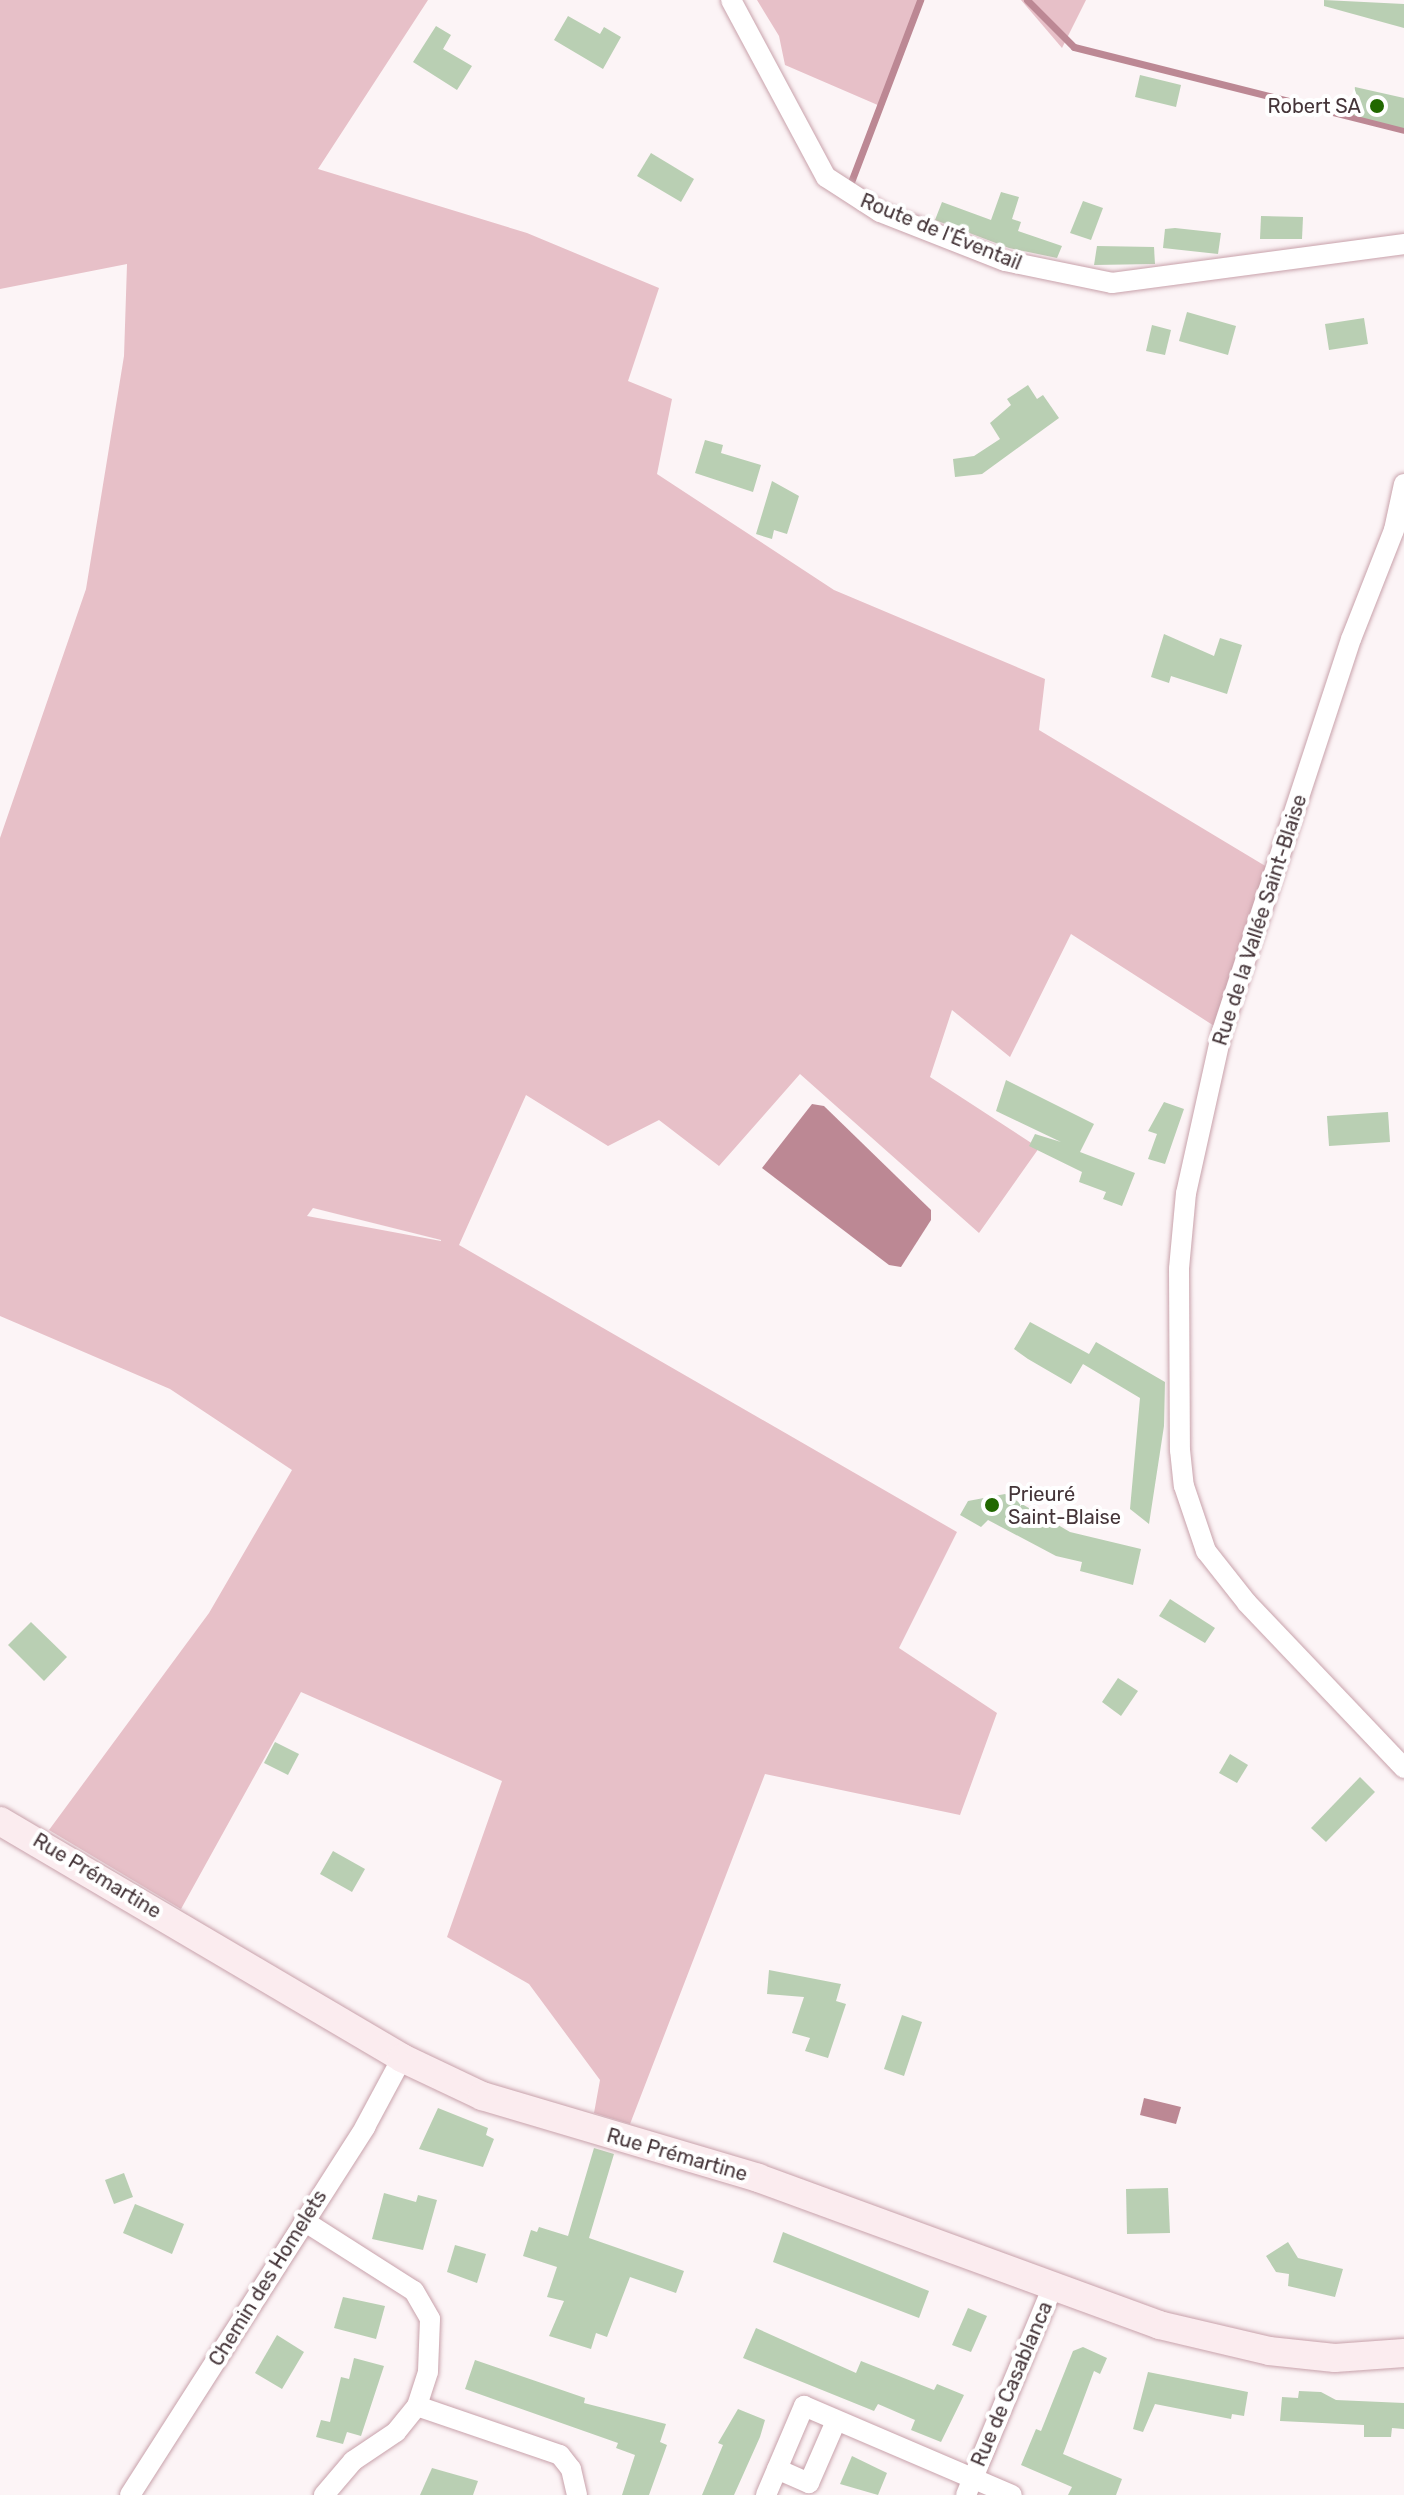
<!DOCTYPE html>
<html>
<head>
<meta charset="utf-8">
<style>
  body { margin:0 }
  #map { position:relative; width:1404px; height:2495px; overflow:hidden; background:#fcf4f6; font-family:Rubik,sans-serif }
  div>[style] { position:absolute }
  .green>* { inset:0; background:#e7c0c8 }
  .water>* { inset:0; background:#bc8894 }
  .stream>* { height:7px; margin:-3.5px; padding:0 3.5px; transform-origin:3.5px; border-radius:3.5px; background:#bc8894 }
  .building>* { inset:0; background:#b9cfb3 }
  .roads { filter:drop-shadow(0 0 2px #c8a2ab) drop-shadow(0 0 2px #c8a2ab) }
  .street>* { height:20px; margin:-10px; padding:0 10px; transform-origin:10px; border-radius:10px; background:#fff }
  .secondary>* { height:28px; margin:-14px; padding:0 14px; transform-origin:14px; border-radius:14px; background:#fbecef }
  .dots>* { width:22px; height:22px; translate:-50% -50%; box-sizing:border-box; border:4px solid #fff; border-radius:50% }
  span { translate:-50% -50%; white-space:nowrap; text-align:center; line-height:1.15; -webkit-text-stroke:8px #fff; paint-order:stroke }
  .poi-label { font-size:20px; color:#453539 }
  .right { translate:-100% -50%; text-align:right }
  .left { translate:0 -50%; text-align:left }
  .street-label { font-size:20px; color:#453539 }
</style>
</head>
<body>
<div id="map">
  <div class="green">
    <i style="clip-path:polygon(evenodd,0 0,428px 0,318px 169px,527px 233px,659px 288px,628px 381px,672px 399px,657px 474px,834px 590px,1045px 679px,1039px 730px,1277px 873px,1222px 1031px,1071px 934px,1010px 1057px,952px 1010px,930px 1077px,1039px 1148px,979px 1233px,800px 1074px,719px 1166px,659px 1120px,608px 1146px,526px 1095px,459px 1245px,957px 1532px,899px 1648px,997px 1713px,960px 1815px,765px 1774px,630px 2124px,594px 2113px,600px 2080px,529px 1984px,447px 1937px,502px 1781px,301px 1692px,181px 1909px,49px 1830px,209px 1613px,292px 1470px,170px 1389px,0 1316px,0 838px,86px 589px,124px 356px,127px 264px,0 289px,0 0,313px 1208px,441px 1240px,441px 1241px,307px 1216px,313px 1208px)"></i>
    <i style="clip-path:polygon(757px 0,919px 0,880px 106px,785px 65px,779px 36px)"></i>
    <i style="clip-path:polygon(1021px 0,1086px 0,1062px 48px)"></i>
  </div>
  <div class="water">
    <i style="clip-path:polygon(812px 1104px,824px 1106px,931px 1210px,931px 1220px,901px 1267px,889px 1265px,762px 1168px)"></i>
    <i style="clip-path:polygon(1144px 2098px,1181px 2107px,1176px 2124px,1140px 2115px)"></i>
  </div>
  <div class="stream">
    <i style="left:1027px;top:0;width:66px;rotate:45deg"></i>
    <i style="left:1074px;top:47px;width:340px;rotate:14.1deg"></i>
    <i style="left:851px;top:182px;width:195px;rotate:-69.2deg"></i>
  </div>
  <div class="building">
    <i style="clip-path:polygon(1324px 0,1404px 4px,1404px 28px,1324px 6px)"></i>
    <i style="clip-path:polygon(568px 16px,600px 34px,604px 27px,621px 37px,603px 69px,554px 40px)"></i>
    <i style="clip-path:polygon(436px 26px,451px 35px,443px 49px,472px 66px,457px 90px,413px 62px)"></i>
    <i style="clip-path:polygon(1140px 75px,1181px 85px,1176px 107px,1135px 97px)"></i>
    <i style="clip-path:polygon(1355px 87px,1404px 98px,1404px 128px,1349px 114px)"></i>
    <i style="clip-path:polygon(651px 153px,694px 179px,681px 202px,637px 176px)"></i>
    <i style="clip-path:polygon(1001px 192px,1019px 197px,1012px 219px,1021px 222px,1018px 231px,1062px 246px,1057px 258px,1009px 248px,935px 220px,942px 202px,991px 220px)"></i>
    <i style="clip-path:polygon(1083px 201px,1103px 208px,1091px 240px,1070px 233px)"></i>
    <i style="clip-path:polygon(1261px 216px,1303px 217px,1302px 239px,1260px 239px)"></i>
    <i style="clip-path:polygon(1175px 228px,1221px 233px,1218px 254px,1163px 248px,1165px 229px)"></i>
    <i style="clip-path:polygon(1097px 246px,1154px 247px,1155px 264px,1094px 265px)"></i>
    <i style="clip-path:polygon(1187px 312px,1236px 326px,1228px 355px,1179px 341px)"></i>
    <i style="clip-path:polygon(1364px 318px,1368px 344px,1329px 350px,1325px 324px)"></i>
    <i style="clip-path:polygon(1152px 325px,1171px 330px,1165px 355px,1146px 351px)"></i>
    <i style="clip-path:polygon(1028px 385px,1037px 399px,1043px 395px,1059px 418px,982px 474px,955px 477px,953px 459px,974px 456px,1000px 439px,990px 423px,1011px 405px,1007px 399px)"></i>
    <i style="clip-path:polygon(705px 440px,723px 445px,721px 453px,761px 465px,753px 492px,695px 473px)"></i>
    <i style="clip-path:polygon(772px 481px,799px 496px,787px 534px,774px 530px,772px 539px,756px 534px)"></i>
    <i style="clip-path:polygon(1164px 634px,1214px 656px,1220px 638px,1242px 645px,1227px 694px,1171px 676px,1169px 683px,1151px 677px)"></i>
    <i style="clip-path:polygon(1006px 1080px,1094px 1124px,1080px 1152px,1135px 1173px,1122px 1206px,1103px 1199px,1106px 1192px,1079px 1182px,1082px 1172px,1029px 1146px,1035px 1134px,1061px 1142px,996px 1111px)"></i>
    <i style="clip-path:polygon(1164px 1102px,1184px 1109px,1165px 1164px,1148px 1159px,1157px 1134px,1148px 1131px)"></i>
    <i style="clip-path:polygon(1388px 1112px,1390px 1142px,1329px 1146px,1327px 1116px)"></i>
    <i style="clip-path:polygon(1030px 1322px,1089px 1354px,1096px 1342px,1165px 1382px,1164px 1426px,1149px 1524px,1130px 1509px,1140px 1398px,1083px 1364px,1071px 1384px,1028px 1359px,1014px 1349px)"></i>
    <i style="clip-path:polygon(1005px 1494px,1070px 1532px,1141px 1549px,1133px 1585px,1080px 1571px,1082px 1562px,1056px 1556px,988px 1520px,981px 1527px,960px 1515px,968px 1501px)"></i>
    <i style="clip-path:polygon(1170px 1599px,1215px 1628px,1205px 1643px,1159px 1616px)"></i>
    <i style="clip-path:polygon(31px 1622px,67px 1657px,44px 1681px,8px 1645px)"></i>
    <i style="clip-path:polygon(1118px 1678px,1138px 1691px,1121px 1716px,1102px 1702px)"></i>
    <i style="clip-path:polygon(275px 1742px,299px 1754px,288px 1775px,264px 1763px)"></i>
    <i style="clip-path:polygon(1230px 1754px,1248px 1765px,1237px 1783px,1219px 1773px)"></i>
    <i style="clip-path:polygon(1360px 1777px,1375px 1792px,1326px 1842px,1311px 1828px)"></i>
    <i style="clip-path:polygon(333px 1851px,365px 1869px,352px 1892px,320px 1874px)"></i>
    <i style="clip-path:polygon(769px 1970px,841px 1984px,836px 2001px,846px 2004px,828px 2058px,805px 2051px,810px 2038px,792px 2033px,804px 1997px,767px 1994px)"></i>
    <i style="clip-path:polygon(902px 2015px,922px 2022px,904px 2076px,884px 2069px)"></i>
    <i style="clip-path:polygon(438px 2108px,488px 2128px,486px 2135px,494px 2139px,483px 2167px,419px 2149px)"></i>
    <i style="clip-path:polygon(594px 2148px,614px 2154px,589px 2238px,684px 2271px,676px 2293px,630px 2277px,607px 2337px,596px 2333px,591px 2349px,549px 2336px,564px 2301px,547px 2297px,557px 2267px,523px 2256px,531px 2230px,537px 2232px,539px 2227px,568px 2236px)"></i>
    <i style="clip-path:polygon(124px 2173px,133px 2197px,114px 2204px,105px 2180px)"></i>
    <i style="clip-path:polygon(1168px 2188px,1170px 2233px,1127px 2234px,1126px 2189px)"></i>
    <i style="clip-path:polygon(384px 2193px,416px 2202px,418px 2195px,437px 2200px,423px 2250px,372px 2239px)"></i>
    <i style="clip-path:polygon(135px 2204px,184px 2224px,172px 2254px,123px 2233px)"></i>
    <i style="clip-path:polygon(783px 2232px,929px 2291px,919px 2318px,773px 2262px)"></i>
    <i style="clip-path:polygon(1288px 2242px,1298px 2258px,1343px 2269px,1335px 2297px,1288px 2286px,1289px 2274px,1276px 2272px,1266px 2256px)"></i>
    <i style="clip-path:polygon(455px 2245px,486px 2254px,477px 2283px,447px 2272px)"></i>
    <i style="clip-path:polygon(343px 2297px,385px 2306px,376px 2339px,334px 2328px)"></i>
    <i style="clip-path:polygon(968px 2308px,987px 2316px,971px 2352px,952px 2345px)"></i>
    <i style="clip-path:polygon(756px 2328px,856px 2373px,861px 2361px,934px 2390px,937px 2384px,964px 2395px,941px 2442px,911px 2430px,915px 2420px,878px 2404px,874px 2411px,743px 2358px)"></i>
    <i style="clip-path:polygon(277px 2335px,304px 2352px,282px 2389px,255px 2373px)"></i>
    <i style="clip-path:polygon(1083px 2347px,1107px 2358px,1100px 2374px,1094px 2371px,1063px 2454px,1122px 2479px,1116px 2495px,1068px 2495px,1072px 2487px,1021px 2465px,1036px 2429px,1041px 2431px,1073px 2351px)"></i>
    <i style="clip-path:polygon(354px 2358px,384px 2366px,361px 2436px,347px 2432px,343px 2444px,316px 2437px,321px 2420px,330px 2422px,341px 2377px,349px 2379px)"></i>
    <i style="clip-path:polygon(475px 2360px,585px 2398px,584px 2403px,666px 2424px,660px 2442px,667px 2445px,649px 2495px,622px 2495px,635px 2455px,616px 2448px,618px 2443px,465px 2389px)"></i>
    <i style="clip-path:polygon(1148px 2372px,1248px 2392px,1244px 2416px,1232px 2414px,1231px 2419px,1155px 2404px,1143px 2432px,1133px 2429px)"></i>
    <i style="clip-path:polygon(1299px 2391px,1321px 2392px,1336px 2400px,1404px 2403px,1404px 2429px,1392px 2428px,1391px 2437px,1364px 2437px,1364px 2425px,1280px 2421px,1282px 2397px,1298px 2398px)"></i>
    <i style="clip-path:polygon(738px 2409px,765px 2420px,760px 2437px,734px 2495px,702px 2495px,723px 2445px,718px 2443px)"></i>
    <i style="clip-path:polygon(852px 2456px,887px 2473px,878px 2495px,840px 2484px)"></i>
    <i style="clip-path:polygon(432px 2468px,478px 2481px,473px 2495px,420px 2495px)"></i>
  </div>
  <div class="roads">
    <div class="street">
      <i style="left:731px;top:0;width:201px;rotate:61.8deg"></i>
      <i style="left:826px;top:177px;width:64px;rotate:32.9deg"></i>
      <i style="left:880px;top:212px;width:134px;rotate:21.4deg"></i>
      <i style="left:1005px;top:261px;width:109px;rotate:11.6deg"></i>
      <i style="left:1112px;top:283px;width:295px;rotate:-7.6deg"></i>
      <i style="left:1404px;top:484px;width:47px;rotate:102.3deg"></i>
      <i style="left:1394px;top:530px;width:117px;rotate:111.5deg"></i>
      <i style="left:1351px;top:639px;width:413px;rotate:108.2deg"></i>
      <i style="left:1222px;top:1031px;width:166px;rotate:102.5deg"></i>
      <i style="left:1186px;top:1193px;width:76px;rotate:95.3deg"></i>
      <i style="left:1179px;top:1269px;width:181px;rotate:89.7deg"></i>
      <i style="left:1180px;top:1450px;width:36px;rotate:84deg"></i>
      <i style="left:1184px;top:1486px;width:69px;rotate:71.3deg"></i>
      <i style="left:1206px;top:1551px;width:66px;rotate:51.7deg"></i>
      <i style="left:1247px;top:1603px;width:228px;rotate:46.4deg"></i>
      <i style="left:304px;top:2221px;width:130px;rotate:32.5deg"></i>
      <i style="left:414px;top:2291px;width:32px;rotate:60deg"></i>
      <i style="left:430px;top:2319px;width:53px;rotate:92.2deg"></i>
      <i style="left:428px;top:2372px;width:36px;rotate:108deg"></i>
      <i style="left:417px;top:2406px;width:33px;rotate:129deg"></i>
      <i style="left:396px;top:2432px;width:52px;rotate:146deg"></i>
      <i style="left:353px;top:2461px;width:45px;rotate:130.5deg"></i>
      <i style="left:417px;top:2406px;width:151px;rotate:18.9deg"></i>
      <i style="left:560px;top:2455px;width:18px;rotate:52deg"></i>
      <i style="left:571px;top:2469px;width:27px;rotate:77deg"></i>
      <i style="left:777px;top:2469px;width:35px;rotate:24deg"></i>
      <i style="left:809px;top:2483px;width:68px;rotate:-66.5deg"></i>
      <i style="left:130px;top:2495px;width:437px;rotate:-57.4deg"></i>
      <i style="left:365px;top:2127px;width:78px;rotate:-61.8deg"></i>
      <i style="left:766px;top:2495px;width:97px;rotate:-66.9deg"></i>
      <i style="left:804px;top:2406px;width:226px;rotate:23.2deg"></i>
      <i style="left:966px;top:2495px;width:224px;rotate:-67.4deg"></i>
    </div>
    <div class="secondary">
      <i style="left:0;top:1821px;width:467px;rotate:30.5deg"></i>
      <i style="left:402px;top:2058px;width:89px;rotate:25.4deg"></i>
      <i style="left:482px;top:2096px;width:288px;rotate:16.5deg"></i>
      <i style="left:758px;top:2178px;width:427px;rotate:20.1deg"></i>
      <i style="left:1159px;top:2325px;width:113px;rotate:13.3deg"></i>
      <i style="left:1269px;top:2351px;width:66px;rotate:6.1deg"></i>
      <i style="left:1335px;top:2358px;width:69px;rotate:-4.1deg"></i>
    </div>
  </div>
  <div class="dots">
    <i style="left:1377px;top:106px;background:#216800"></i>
    <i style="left:992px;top:1505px;background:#216800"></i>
  </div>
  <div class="poi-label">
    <span class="right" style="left:1361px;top:106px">Robert SA</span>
    <span class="left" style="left:1008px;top:1506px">Prieuré<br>Saint-Blaise</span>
  </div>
  <div class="street-label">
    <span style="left:941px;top:232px;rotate:22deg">Route de l'Éventail</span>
    <span style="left:1260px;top:920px;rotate:-72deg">Rue de la Vallée Saint-Blaise</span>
    <span style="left:97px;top:1876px;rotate:31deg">Rue Prémartine</span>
    <span style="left:677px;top:2155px;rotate:16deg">Rue Prémartine</span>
    <span style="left:268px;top:2278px;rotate:-58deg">Chemin des Homelets</span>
    <span style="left:1012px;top:2384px;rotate:-67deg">Rue de Casablanca</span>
  </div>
</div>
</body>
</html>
